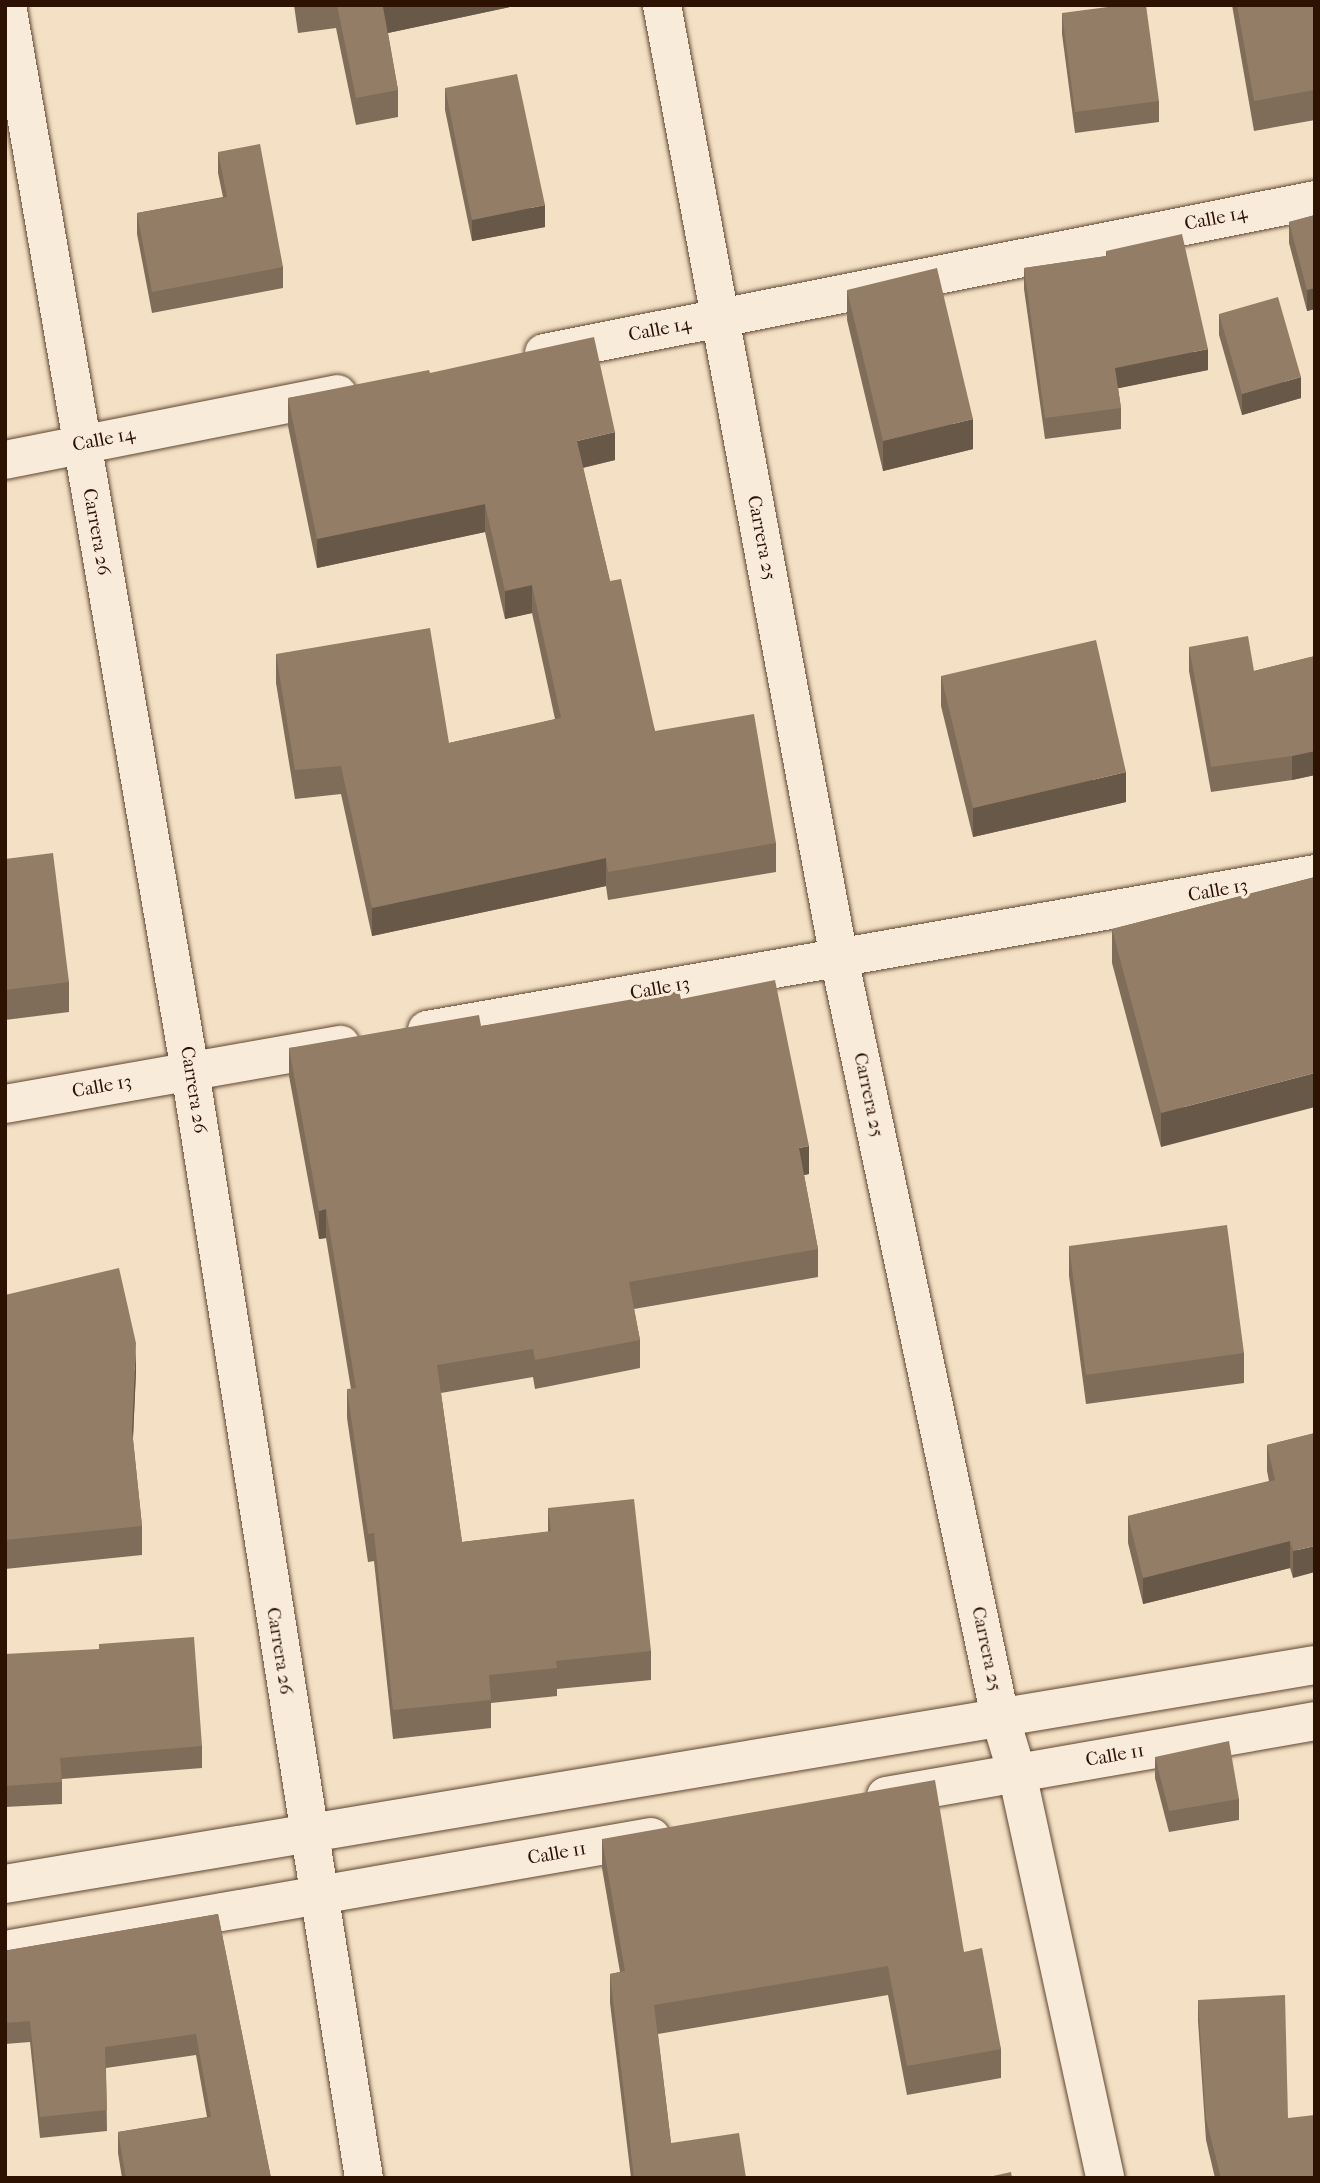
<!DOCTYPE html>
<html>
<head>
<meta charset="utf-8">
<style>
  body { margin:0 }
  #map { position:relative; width:1320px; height:2183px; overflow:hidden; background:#f4e0c4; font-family:"IM FELL French Canon",serif }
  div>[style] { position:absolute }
  .roads { filter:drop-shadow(0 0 2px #5f4632) drop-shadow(0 0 2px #5f4632) }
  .minor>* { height:38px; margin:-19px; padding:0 19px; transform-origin:19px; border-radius:19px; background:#f8ebd9 }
  .wall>* { inset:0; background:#7f6c59 }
  .shaded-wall>* { inset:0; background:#685848 }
  .building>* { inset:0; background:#947d67 }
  span { translate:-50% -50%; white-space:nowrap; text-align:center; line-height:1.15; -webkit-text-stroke:6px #f8ebd9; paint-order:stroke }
  .street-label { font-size:19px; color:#2d1202 }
  .frame { position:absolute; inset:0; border:7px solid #2d1202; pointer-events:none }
</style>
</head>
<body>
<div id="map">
  <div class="roads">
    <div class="minor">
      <i style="left:7px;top:5px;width:1082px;rotate:80.26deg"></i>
      <i style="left:190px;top:1071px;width:1121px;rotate:81.07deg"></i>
      <i style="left:662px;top:5px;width:969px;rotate:79.48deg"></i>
      <i style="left:839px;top:958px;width:776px;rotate:78.02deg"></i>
      <i style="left:1000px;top:1717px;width:59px;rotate:73.1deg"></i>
      <i style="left:1017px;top:1773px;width:414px;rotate:77.7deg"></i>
      <i style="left:544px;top:353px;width:786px;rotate:-11.22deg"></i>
      <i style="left:5px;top:460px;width:339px;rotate:-11.2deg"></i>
      <i style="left:427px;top:1030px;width:902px;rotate:-9.96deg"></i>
      <i style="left:5px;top:1104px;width:341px;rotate:-10deg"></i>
      <i style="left:886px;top:1796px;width:436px;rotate:-9.9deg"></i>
      <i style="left:5px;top:1884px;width:1328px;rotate:-9.49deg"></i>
      <i style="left:5px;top:1950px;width:656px;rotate:-9.92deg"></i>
    </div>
  </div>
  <div class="wall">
    <i style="clip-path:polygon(294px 5px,519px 5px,388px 33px,398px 90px,398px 117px,356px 125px,336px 28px,298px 33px)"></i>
    <i style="clip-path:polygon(1232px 5px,1315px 5px,1315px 120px,1254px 131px)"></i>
    <i style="clip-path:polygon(1062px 13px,1159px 101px,1159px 122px,1075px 133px,1062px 34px)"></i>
    <i style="clip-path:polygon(445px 88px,545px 227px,472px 241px,445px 110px)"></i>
    <i style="clip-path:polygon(218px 152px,283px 267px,283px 288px,152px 313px,137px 234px,137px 213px,223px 197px,218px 173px)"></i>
    <i style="clip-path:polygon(1315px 215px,1315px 309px,1307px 311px,1289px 243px,1289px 222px)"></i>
    <i style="clip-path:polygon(1106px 251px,1208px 370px,1118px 388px,1121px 408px,1121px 429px,1045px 439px,1024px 289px,1024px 268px,1106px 256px)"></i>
    <i style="clip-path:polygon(847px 290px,973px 449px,883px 471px,847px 320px)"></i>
    <i style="clip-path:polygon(1219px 314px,1301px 398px,1242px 415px,1219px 335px)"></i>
    <i style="clip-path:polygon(430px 373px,615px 460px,583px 468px,610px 581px,655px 731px,776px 843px,776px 872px,608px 900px,606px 886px,372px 936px,341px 794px,295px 799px,276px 683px,276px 654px,449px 743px,555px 719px,532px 613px,505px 619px,485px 532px,317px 568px,288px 426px,288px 398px)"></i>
    <i style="clip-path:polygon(1189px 647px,1254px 671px,1315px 656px,1315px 775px,1292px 780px,1211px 792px,1189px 671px)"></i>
    <i style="clip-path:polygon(941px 676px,1126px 802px,973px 837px,941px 706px)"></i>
    <i style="clip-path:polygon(5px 859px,69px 982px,69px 1012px,5px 1020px)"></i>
    <i style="clip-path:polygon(1315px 877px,1161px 1147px,1112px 963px,1112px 929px)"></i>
    <i style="clip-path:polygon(681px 999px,809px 1174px,804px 1175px,818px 1249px,818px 1277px,634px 1309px,640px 1340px,640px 1368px,535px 1389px,533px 1377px,441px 1393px,462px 1542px,548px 1532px,548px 1508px,651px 1651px,651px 1680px,557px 1689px,557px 1696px,491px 1703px,491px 1728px,393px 1739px,374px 1561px,368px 1562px,347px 1418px,347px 1389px,351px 1389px,326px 1238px,319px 1239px,289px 1076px,289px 1048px,481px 1026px)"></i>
    <i style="clip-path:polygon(1069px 1246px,1244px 1353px,1244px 1383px,1086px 1404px,1069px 1276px)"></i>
    <i style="clip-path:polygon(5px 1295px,136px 1371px,133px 1439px,142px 1526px,142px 1555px,5px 1569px)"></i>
    <i style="clip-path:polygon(1315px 1433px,1293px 1578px,1290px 1568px,1143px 1604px,1128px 1543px,1128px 1516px,1269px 1481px,1267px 1471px,1267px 1445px)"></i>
    <i style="clip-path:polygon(5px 1654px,202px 1746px,202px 1768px,62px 1779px,62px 1804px,5px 1807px)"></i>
    <i style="clip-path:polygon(1155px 1757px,1239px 1799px,1239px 1820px,1169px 1832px,1155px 1778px)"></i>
    <i style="clip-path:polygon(602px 1839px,964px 1952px,1001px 2049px,1001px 2078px,907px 2095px,888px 1995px,658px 2034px,671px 2143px,746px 2178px,631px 2178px,610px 2003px,610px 1974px,620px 1972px,602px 1868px)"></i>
    <i style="clip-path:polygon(218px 1914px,271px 2178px,122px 2178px,118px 2153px,118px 2132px,207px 2117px,196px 2055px,106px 2068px,107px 2131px,40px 2138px,30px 2042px,5px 2044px,5px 1950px,9px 1950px)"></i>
    <i style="clip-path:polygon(1198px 2000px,1288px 2118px,1315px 2178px,1215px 2178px,1206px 2140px,1198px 2021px)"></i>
  </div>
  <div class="shaded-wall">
    <i style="clip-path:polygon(390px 5px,519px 5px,383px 34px,383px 7px)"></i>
    <i style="clip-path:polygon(545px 205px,545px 227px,472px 241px,472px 220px)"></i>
    <i style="clip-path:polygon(1315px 288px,1315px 309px,1307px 311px,1307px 290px)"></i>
    <i style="clip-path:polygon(1208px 349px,1208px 370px,1115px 389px,1115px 368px)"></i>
    <i style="clip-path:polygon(1301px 377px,1301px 398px,1242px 415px,1242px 394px)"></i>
    <i style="clip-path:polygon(973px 419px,973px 449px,883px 471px,883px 441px)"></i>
    <i style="clip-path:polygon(615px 432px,615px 460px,577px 469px,577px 441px)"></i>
    <i style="clip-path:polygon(485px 504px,485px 532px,317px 568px,317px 539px)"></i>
    <i style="clip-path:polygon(532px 585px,532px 613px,505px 619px,505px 591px)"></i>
    <i style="clip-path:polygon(1315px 751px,1315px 775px,1292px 780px,1292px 756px)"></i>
    <i style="clip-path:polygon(1126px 772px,1126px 802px,973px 837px,973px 808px)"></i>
    <i style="clip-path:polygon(606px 858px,606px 886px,372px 936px,372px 908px)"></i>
    <i style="clip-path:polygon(1315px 1073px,1315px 1107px,1161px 1147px,1161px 1113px)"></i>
    <i style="clip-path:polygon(809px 1146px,809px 1174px,799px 1176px,799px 1148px)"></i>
    <i style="clip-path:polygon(326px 1209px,326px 1238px,319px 1239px,319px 1211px)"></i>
    <i style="clip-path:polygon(136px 1343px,136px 1371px,132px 1458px,132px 1430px)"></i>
    <i style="clip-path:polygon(1290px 1541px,1290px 1568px,1143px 1604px,1143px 1578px)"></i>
    <i style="clip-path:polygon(1315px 1546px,1315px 1572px,1293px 1578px,1293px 1551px)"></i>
  </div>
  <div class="building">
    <i style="clip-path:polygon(337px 5px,390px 5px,383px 7px,398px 90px,356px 98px)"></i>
    <i style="clip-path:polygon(1123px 5px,1146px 5px,1159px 101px,1075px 112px,1062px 13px)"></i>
    <i style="clip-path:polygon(1237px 5px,1315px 5px,1315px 90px,1254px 101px)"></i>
    <i style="clip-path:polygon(517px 74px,545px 205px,472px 220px,445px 88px)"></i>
    <i style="clip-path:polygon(260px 144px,283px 267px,152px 292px,137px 213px,227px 197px,218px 152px)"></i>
    <i style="clip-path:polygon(1315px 215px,1315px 288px,1307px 290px,1289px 222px)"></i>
    <i style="clip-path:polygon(1182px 234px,1208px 349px,1115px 368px,1121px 408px,1045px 418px,1024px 268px,1107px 256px,1106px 251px)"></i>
    <i style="clip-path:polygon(937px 268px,973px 419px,883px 441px,847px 290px)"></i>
    <i style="clip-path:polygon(1278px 297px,1301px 377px,1242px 394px,1219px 314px)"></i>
    <i style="clip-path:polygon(594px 337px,615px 432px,577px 441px,610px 581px,621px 579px,655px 731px,754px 714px,776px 843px,608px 872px,606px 858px,372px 908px,341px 766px,295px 770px,276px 654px,430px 628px,449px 743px,561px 718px,532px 585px,505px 591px,485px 504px,317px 539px,288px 398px,429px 370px,430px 373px)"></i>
    <i style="clip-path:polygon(1248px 636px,1254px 671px,1315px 656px,1315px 751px,1292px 756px,1211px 767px,1189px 647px)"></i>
    <i style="clip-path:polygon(1096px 640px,1126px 772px,973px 808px,941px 676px)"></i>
    <i style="clip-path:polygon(53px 853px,69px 982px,5px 990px,5px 859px)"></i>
    <i style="clip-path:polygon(1315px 877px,1315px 1073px,1161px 1113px,1112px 929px)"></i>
    <i style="clip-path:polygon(775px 980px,809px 1146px,799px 1148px,818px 1249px,629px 1282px,640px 1340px,535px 1360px,533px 1349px,437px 1365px,462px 1542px,551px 1531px,548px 1508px,634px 1499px,651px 1651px,556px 1661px,557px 1668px,489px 1675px,491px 1700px,393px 1710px,374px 1533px,368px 1534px,347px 1389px,356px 1388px,326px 1209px,319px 1211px,289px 1048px,479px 1015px,481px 1026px,679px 991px,681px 999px)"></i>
    <i style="clip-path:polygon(1227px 1225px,1244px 1353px,1086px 1375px,1069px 1246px)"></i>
    <i style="clip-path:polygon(119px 1268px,136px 1343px,132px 1430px,142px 1526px,5px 1540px,5px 1295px)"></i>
    <i style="clip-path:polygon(1315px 1433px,1315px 1546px,1293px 1551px,1290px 1541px,1143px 1578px,1128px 1516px,1275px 1480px,1267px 1445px)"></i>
    <i style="clip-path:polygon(194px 1637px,202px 1746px,60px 1758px,62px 1782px,5px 1786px,5px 1654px,99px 1649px,99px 1644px)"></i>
    <i style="clip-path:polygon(1229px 1741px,1239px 1799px,1169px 1811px,1155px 1757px)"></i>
    <i style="clip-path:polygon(935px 1780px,964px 1952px,982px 1948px,1001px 2049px,907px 2066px,888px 1966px,654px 2005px,671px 2143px,739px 2133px,746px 2178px,634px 2178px,610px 1974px,625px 1971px,602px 1839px)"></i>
    <i style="clip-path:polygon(218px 1914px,271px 2178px,126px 2178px,118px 2132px,211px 2117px,196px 2034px,105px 2047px,107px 2110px,40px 2117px,30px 2021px,5px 2023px,5px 1950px,9px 1950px)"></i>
    <i style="clip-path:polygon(1285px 1995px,1288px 2118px,1315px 2115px,1315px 2178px,1221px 2178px,1206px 2119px,1198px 2000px)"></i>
    <i style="clip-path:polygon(1011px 2172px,1012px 2178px,984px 2178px)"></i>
  </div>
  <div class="street-label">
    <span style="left:1216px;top:219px;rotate:-11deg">Calle 14</span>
    <span style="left:660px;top:330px;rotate:-11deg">Calle 14</span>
    <span style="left:104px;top:440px;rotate:-11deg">Calle 14</span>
    <span style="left:96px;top:532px;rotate:80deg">Carrera 26</span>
    <span style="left:761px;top:538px;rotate:79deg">Carrera 25</span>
    <span style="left:1218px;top:891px;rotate:-10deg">Calle 13</span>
    <span style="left:660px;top:989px;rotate:-10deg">Calle 13</span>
    <span style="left:102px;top:1087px;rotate:-10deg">Calle 13</span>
    <span style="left:193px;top:1090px;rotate:81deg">Carrera 26</span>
    <span style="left:868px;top:1095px;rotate:78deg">Carrera 25</span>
    <span style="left:986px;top:1649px;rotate:78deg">Carrera 25</span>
    <span style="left:279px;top:1651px;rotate:81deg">Carrera 26</span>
    <span style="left:1115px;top:1756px;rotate:-10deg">Calle 11</span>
    <span style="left:557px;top:1854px;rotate:-10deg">Calle 11</span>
  </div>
  <div class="frame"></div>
</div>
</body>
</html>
